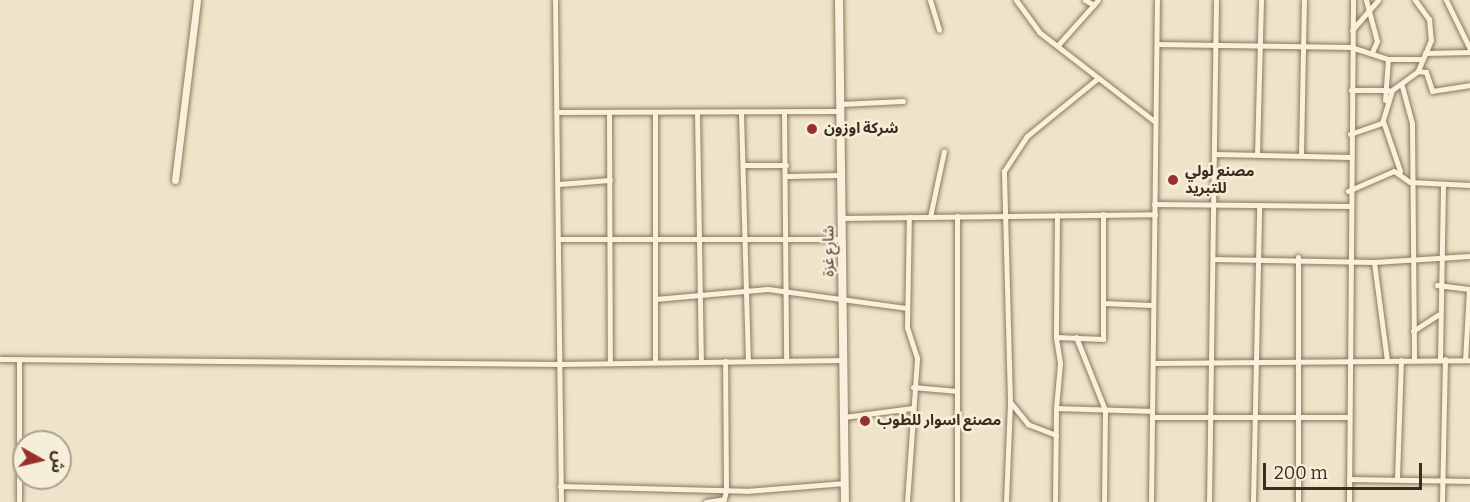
<!DOCTYPE html>
<html>
<head>
<meta charset="utf-8">
<style>
  body { margin:0 }
  #map { position:relative; width:1470px; height:502px; overflow:hidden; background:#eee4c9; font-family:Bitter,"Noto Sans Arabic",serif }
  div>[style] { position:absolute }
  .roads { filter:drop-shadow(0 0 2px #8a775d) drop-shadow(0 0 2px #8a775d) }
  .minor>* { height:5px; margin:-2.5px; padding:0 2.5px; transform-origin:2.5px; border-radius:2.5px; background:#f9f1dc }
  .tertiary>* { height:7px; margin:-3.5px; padding:0 3.5px; transform-origin:3.5px; border-radius:3.5px; background:#f9f1dc }
  .secondary>* { height:8px; margin:-4px; padding:0 4px; transform-origin:4px; border-radius:4px; background:#f9f1dc }
  .dots>* { width:16px; height:16px; translate:-50% -50%; box-sizing:border-box; border:3px solid #f6eed8; border-radius:50% }
  span { translate:-50% -50%; white-space:nowrap; text-align:center; line-height:1.15; -webkit-text-stroke:5px #f6eed8; paint-order:stroke }
  .poi-label { font-size:15px; color:#3b2e21; font-weight:700 }
  .left { translate:0 -50%; text-align:left }
  .street-label { font-size:15px; color:#3b2e21 }
  .north { position:absolute; left:12px; top:430px; width:60px; height:60px; box-sizing:border-box; background:#f6eed8; border:2px solid #aba18f; border-radius:50%; rotate:98deg; font-size:16px; font-weight:700; line-height:24px; text-align:center; color:#3b2e21 }
  .north::after { content:''; display:block; margin:auto; width:21px; height:27px; background:#98312e; clip-path:polygon(50% 0,100% 100%,50% 72%,0 100%) }
  .scale { position:absolute; left:1263px; top:463px; width:159px; height:27px; box-sizing:border-box; border:3px solid #3b2e21; border-top:0; padding-left:8px; font-size:18px; line-height:21px; white-space:nowrap; color:#3b2e21; -webkit-text-stroke:4px #f6eed8; paint-order:stroke }
</style>
</head>
<body>
<div id="map">
  <div class="roads">
    <div class="minor">
      <i style="left:555px;top:0;width:502px;rotate:89.32deg"></i>
      <i style="left:930px;top:0;width:31px;rotate:73deg"></i>
      <i style="left:1016px;top:0;width:39px;rotate:54deg"></i>
      <i style="left:1039px;top:32px;width:145px;rotate:37.7deg"></i>
      <i style="left:1085px;top:0;width:10px;rotate:29deg"></i>
      <i style="left:1366px;top:0;width:42px;rotate:75deg"></i>
      <i style="left:1377px;top:41px;width:10px;rotate:114deg"></i>
      <i style="left:1415px;top:0;width:24px;rotate:54deg"></i>
      <i style="left:1429px;top:19px;width:21px;rotate:85deg"></i>
      <i style="left:1431px;top:40px;width:34px;rotate:113deg"></i>
      <i style="left:1446px;top:0;width:55px;rotate:63.9deg"></i>
      <i style="left:1352px;top:30px;width:40px;rotate:-49deg"></i>
      <i style="left:1157px;top:44px;width:194px;rotate:0.9deg"></i>
      <i style="left:1351px;top:47px;width:39px;rotate:18deg"></i>
      <i style="left:1388px;top:59px;width:33px"></i>
      <i style="left:1058px;top:45px;width:60px;rotate:-48.4deg"></i>
      <i style="left:1425px;top:53px;width:45px;rotate:-1.3deg"></i>
      <i style="left:1402px;top:86px;width:39px;rotate:75deg"></i>
      <i style="left:1412px;top:124px;width:236px;rotate:89.5deg"></i>
      <i style="left:1351px;top:90px;width:37px"></i>
      <i style="left:1385px;top:100px;width:41px;rotate:-85.8deg"></i>
      <i style="left:840px;top:104px;width:63px;rotate:-2.7deg"></i>
      <i style="left:556px;top:112px;width:284px;rotate:-0.2deg"></i>
      <i style="left:784px;top:112px;width:248px;rotate:89.5deg"></i>
      <i style="left:609px;top:113px;width:250px;rotate:89.8deg"></i>
      <i style="left:697px;top:113px;width:249px;rotate:89.1deg"></i>
      <i style="left:741px;top:113px;width:248px;rotate:88.4deg"></i>
      <i style="left:1383px;top:121px;width:53px;rotate:71.2deg"></i>
      <i style="left:1350px;top:134px;width:34px;rotate:-19deg"></i>
      <i style="left:1382px;top:123px;width:34px;rotate:-73deg"></i>
      <i style="left:1392px;top:90px;width:32px;rotate:-36deg"></i>
      <i style="left:1418px;top:71px;width:8px;rotate:7deg"></i>
      <i style="left:1426px;top:72px;width:20px;rotate:72deg"></i>
      <i style="left:1432px;top:91px;width:38px;rotate:-9deg"></i>
      <i style="left:1214px;top:154px;width:136px;rotate:1.3deg"></i>
      <i style="left:1257px;top:154px;width:154px;rotate:-88.5deg"></i>
      <i style="left:1301px;top:155px;width:155px;rotate:-88.9deg"></i>
      <i style="left:743px;top:165px;width:43px"></i>
      <i style="left:787px;top:176px;width:54px;rotate:-1.1deg"></i>
      <i style="left:558px;top:184px;width:52px;rotate:-4.4deg"></i>
      <i style="left:1348px;top:191px;width:50px;rotate:-23.5deg"></i>
      <i style="left:1394px;top:171px;width:19px;rotate:35deg"></i>
      <i style="left:1410px;top:182px;width:60px;rotate:2.9deg"></i>
      <i style="left:1154px;top:204px;width:195px;rotate:0.6deg"></i>
      <i style="left:1103px;top:214px;width:89px;rotate:90deg"></i>
      <i style="left:1057px;top:215px;width:122px;rotate:90.5deg"></i>
      <i style="left:1056px;top:337px;width:47px;rotate:2.4deg"></i>
      <i style="left:1103px;top:339px;width:36px;rotate:-90deg"></i>
      <i style="left:1103px;top:303px;width:49px;rotate:2.3deg"></i>
      <i style="left:930px;top:217px;width:67px;rotate:-78deg"></i>
      <i style="left:842px;top:218px;width:313px;rotate:-0.7deg"></i>
      <i style="left:558px;top:239px;width:284px"></i>
      <i style="left:1298px;top:257px;width:245px;rotate:90deg"></i>
      <i style="left:1213px;top:259px;width:161px;rotate:1.1deg"></i>
      <i style="left:1374px;top:262px;width:96px;rotate:-3.6deg"></i>
      <i style="left:1374px;top:262px;width:100px;rotate:82.5deg"></i>
      <i style="left:1437px;top:285px;width:32px;rotate:7deg"></i>
      <i style="left:1469px;top:289px;width:71px;rotate:93.2deg"></i>
      <i style="left:655px;top:299px;width:113px;rotate:-5.1deg"></i>
      <i style="left:768px;top:289px;width:139px;rotate:7.8deg"></i>
      <i style="left:1413px;top:331px;width:30px;rotate:-33deg"></i>
      <i style="left:1076px;top:337px;width:79px;rotate:68.3deg"></i>
      <i style="left:1105px;top:410px;width:92px;rotate:90.6deg"></i>
      <i style="left:0;top:359px;width:559px;rotate:0.51deg"></i>
      <i style="left:559px;top:364px;width:284px;rotate:-0.8deg"></i>
      <i style="left:19px;top:359px;width:143px;rotate:90deg"></i>
      <i style="left:1440px;top:359px;width:174px;rotate:-89deg"></i>
      <i style="left:655px;top:362px;width:249px;rotate:-90deg"></i>
      <i style="left:1153px;top:363px;width:317px;rotate:-0.5deg"></i>
      <i style="left:913px;top:387px;width:44px;rotate:5.2deg"></i>
      <i style="left:1056px;top:408px;width:45px;rotate:-84.9deg"></i>
      <i style="left:1060px;top:363px;width:26px;rotate:-99deg"></i>
      <i style="left:844px;top:417px;width:69px;rotate:-7.5deg"></i>
      <i style="left:1152px;top:417px;width:194px"></i>
      <i style="left:1056px;top:435px;width:30px;rotate:-159deg"></i>
      <i style="left:1028px;top:424px;width:28px;rotate:-129deg"></i>
      <i style="left:1010px;top:402px;width:231px;rotate:-91.5deg"></i>
      <i style="left:1004px;top:171px;width:42px;rotate:-56.7deg"></i>
      <i style="left:1027px;top:136px;width:90px;rotate:-39.2deg"></i>
      <i style="left:1349px;top:479px;width:121px;rotate:0.9deg"></i>
      <i style="left:1397px;top:479px;width:119px;rotate:-88.1deg"></i>
      <i style="left:560px;top:486px;width:186px;rotate:1.5deg"></i>
      <i style="left:746px;top:491px;width:99px;rotate:-4.6deg"></i>
      <i style="left:706px;top:502px;width:18px;rotate:-9deg"></i>
      <i style="left:724px;top:499px;width:9px;rotate:-77deg"></i>
      <i style="left:726px;top:490px;width:129px;rotate:-90.4deg"></i>
      <i style="left:907px;top:502px;width:144px;rotate:-86deg"></i>
      <i style="left:917px;top:358px;width:33px;rotate:-108deg"></i>
      <i style="left:907px;top:327px;width:110px;rotate:-89deg"></i>
      <i style="left:957px;top:502px;width:286px;rotate:-90deg"></i>
      <i style="left:1006px;top:502px;width:98px;rotate:-87.7deg"></i>
      <i style="left:1055px;top:502px;width:94px;rotate:-89.4deg"></i>
      <i style="left:1056px;top:408px;width:96px;rotate:1.8deg"></i>
      <i style="left:1151px;top:502px;width:502px;rotate:-89.32deg"></i>
      <i style="left:1209px;top:502px;width:502px;rotate:-89.2deg"></i>
      <i style="left:1253px;top:502px;width:297px;rotate:-88.8deg"></i>
      <i style="left:1349px;top:502px;width:502px;rotate:-89.54deg"></i>
      <i style="left:1442px;top:502px;width:143px;rotate:-88.8deg"></i>
    </div>
    <div class="tertiary">
      <i style="left:175px;top:180px;width:181px;rotate:-83deg"></i>
    </div>
    <div class="secondary">
      <i style="left:839px;top:0;width:502px;rotate:89.32deg"></i>
    </div>
  </div>
  <div class="dots">
    <i style="left:812px;top:129px;background:#98312e"></i>
    <i style="left:1173px;top:180px;background:#98312e"></i>
    <i style="left:865px;top:421px;background:#98312e"></i>
  </div>
  <div class="poi-label">
    <span class="left" style="left:824px;top:129px">شركة اوزون</span>
    <span class="left" style="left:1185px;top:180px">مصنع لولي<br>للتبريد</span>
    <span class="left" style="left:877px;top:421px">مصنع اسوار للطوب</span>
  </div>
  <div class="street-label">
    <span style="left:829px;top:251px;rotate:-90deg">شارع غزة</span>
  </div>
  <div class="north">ش</div>
  <div class="scale">200 m</div>
</div>
</body>
</html>
